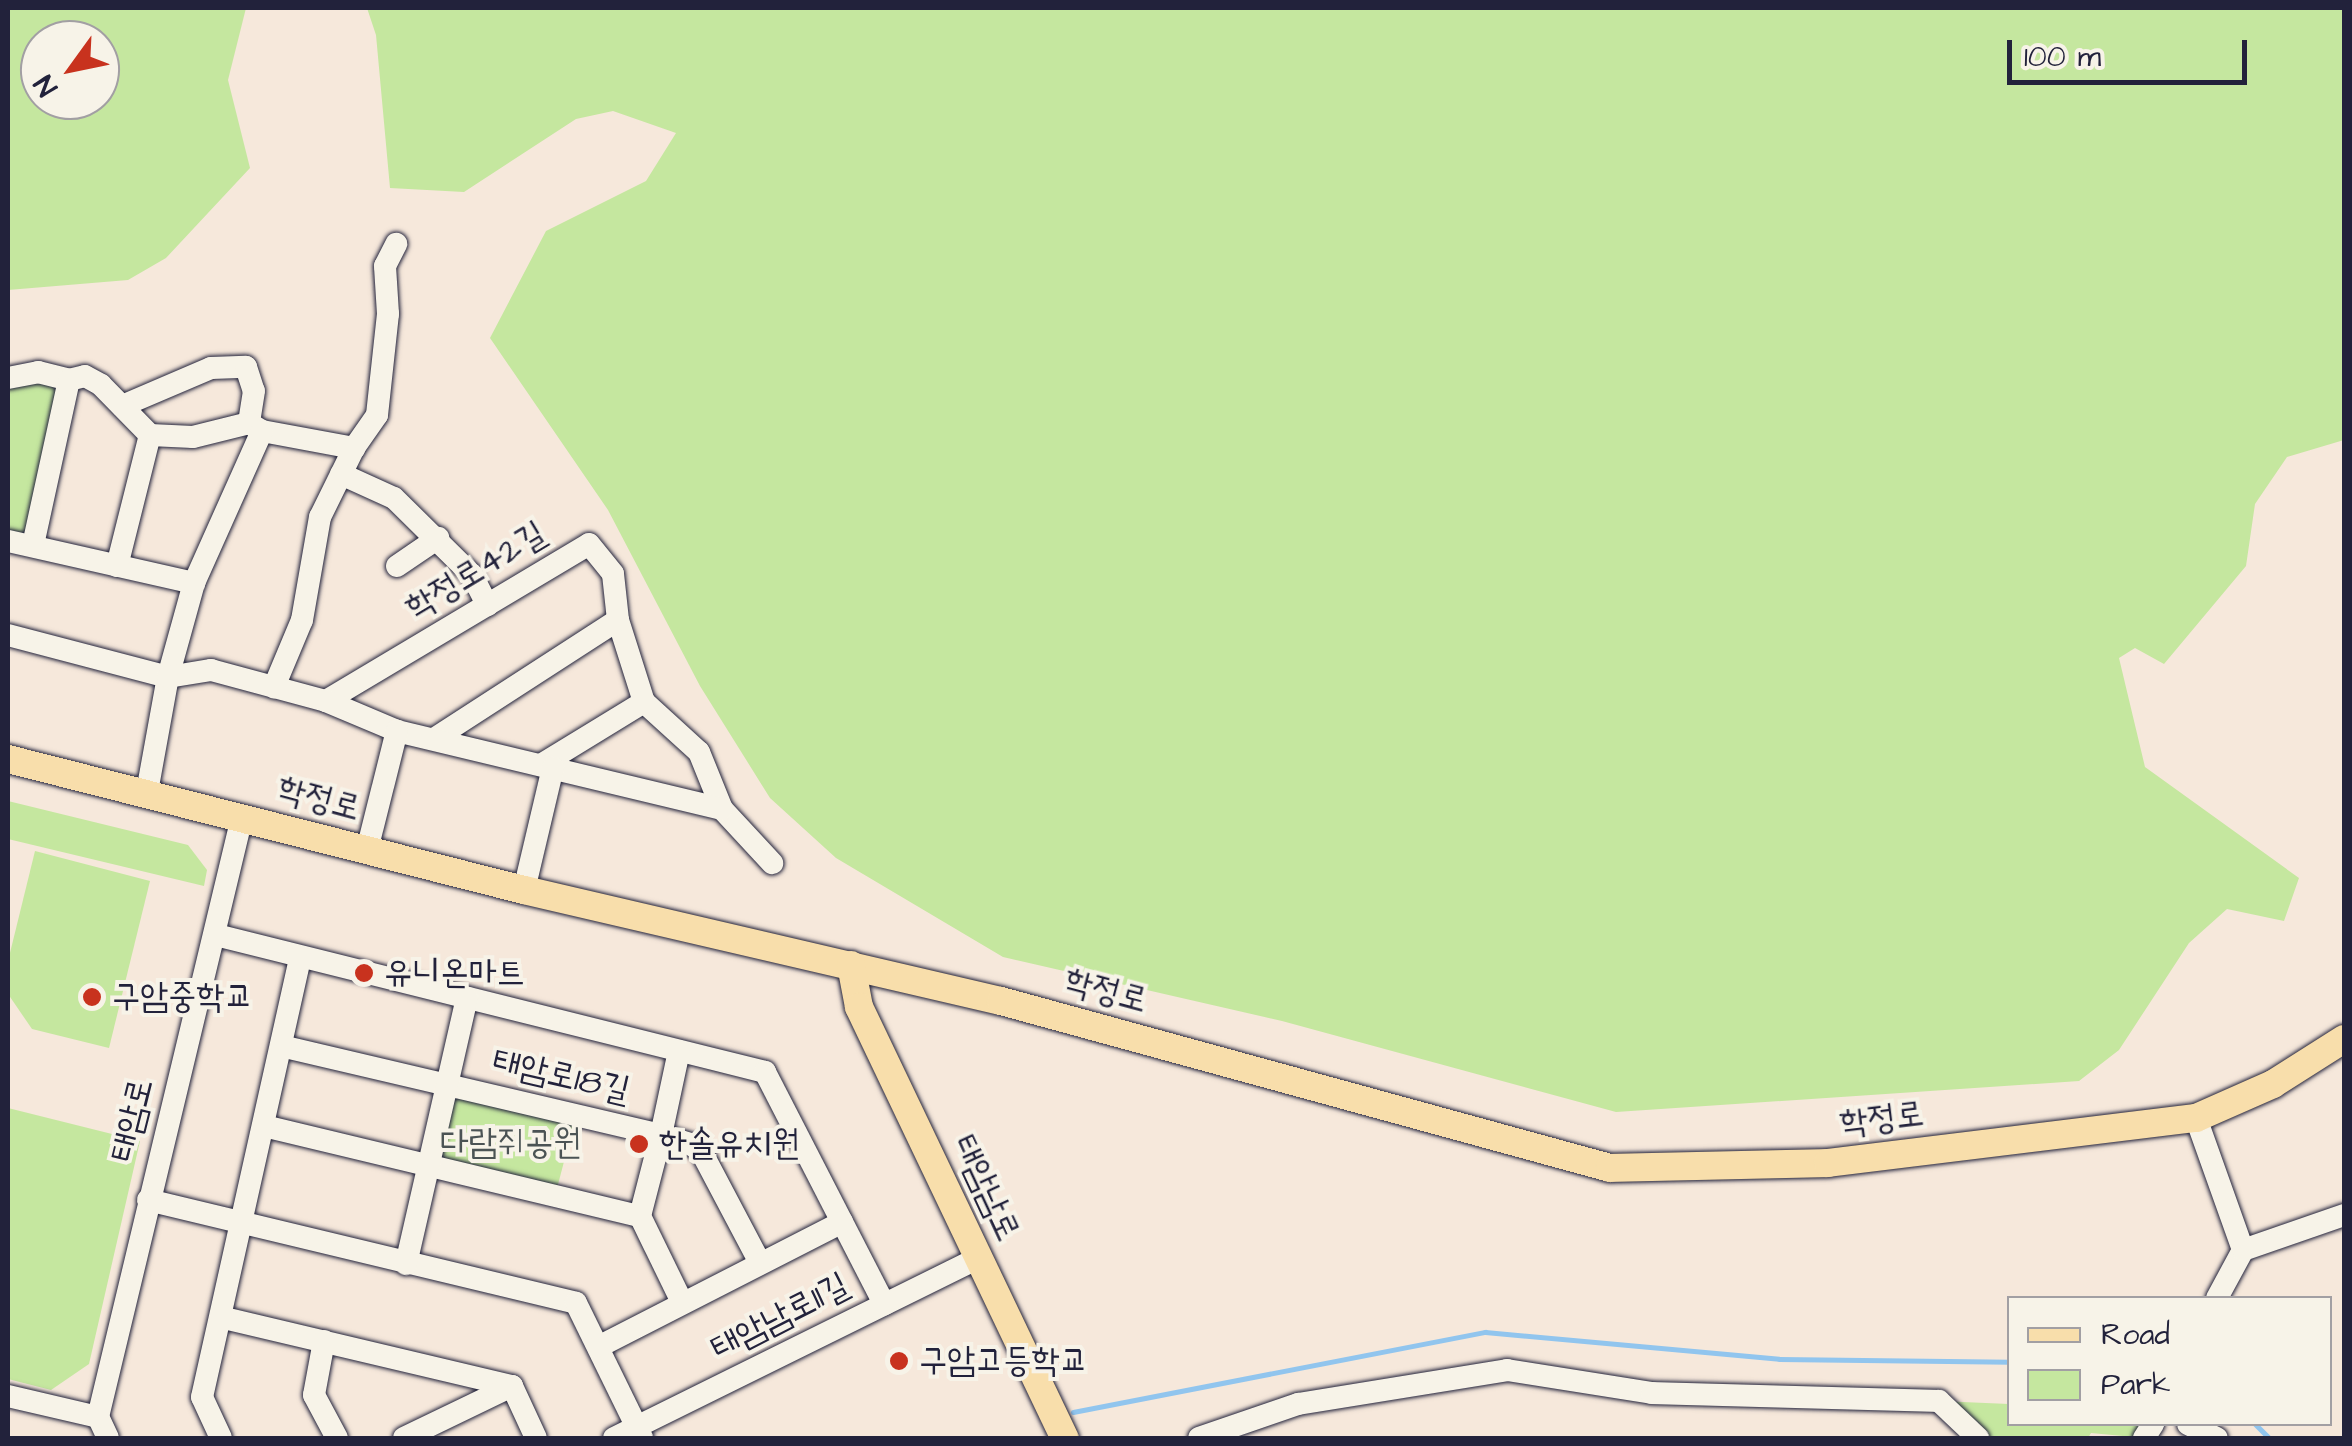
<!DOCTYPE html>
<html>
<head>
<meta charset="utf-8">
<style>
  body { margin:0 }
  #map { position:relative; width:2352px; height:1446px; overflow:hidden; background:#f6e8db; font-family:"Architects Daughter","Poor Story",sans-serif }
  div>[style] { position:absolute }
  .green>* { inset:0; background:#c5e79f }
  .stream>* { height:5px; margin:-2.5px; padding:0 2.5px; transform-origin:2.5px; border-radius:2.5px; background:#91c5ee }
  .roads { filter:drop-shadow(0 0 2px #22223b) drop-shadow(0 0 2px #22223b) }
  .minor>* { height:22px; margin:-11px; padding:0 11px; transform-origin:11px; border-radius:11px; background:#f7f3e8 }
  .major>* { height:28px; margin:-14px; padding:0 14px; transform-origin:14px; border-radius:14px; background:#f8deab }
  .dots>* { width:28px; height:28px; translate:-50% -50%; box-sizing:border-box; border:5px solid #f7f3e8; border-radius:50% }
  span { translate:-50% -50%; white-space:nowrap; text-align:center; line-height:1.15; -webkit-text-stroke:8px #f7f3e8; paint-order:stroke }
  .street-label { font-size:35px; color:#22223b }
  .poi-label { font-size:35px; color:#22223b }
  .left { translate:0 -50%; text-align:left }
  .park-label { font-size:35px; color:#4b5354 }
  .frame { position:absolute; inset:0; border:10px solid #22223b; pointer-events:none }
  .legend { position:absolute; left:2007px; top:1296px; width:325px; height:130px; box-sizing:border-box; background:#f7f3e8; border:2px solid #a29fa3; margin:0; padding:12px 18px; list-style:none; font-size:30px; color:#22223b }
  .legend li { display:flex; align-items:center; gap:20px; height:50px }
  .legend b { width:50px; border:2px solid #a29fa3 }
  .north { position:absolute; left:20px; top:20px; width:100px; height:100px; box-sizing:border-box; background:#f7f3e8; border:2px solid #a29fa3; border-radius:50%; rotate:237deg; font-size:28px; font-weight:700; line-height:40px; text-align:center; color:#22223b }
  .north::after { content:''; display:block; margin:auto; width:35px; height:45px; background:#c8321e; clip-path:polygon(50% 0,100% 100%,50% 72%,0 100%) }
  .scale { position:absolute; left:2007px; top:40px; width:240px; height:45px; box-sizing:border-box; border:5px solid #22223b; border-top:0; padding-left:12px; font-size:30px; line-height:35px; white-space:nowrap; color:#22223b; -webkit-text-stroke:8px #f7f3e8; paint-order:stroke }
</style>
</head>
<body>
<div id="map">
  <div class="green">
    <i style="clip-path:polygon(evenodd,8px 8px,246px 8px,228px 80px,250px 168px,166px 258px,128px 280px,8px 290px,8px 8px,100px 40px,100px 100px,40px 100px,40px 40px,100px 40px)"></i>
    <i style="clip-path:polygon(367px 8px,2344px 8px,2344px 440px,2287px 457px,2255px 504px,2246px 566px,2164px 664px,2135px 648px,2119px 658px,2145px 767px,2299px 878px,2284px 921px,2227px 909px,2189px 943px,2119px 1050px,2079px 1081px,1616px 1112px,1282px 1021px,1003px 957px,836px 858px,770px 798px,700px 686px,608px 510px,490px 338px,546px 231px,646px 181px,676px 133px,613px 111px,576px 119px,464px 192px,390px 188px,376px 35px)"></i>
    <i style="clip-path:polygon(63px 382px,29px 540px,8px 536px,8px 383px)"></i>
    <i style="clip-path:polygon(8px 801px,188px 845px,207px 870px,204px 886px,8px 839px)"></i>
    <i style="clip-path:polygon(35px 851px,150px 881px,109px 1048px,32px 1029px,8px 994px,8px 961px)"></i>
    <i style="clip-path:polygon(450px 1092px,575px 1120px,556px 1192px,436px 1162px)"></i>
    <i style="clip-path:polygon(8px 1108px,140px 1141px,89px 1364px,51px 1390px,8px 1379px)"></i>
    <i style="clip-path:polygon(1939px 1401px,2009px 1404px,2010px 1424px,2153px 1424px,2144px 1438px,2091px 1433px,2088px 1438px,1978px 1438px)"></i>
  </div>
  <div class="stream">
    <i style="left:1073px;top:1412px;width:420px;rotate:-11deg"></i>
    <i style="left:1485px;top:1332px;width:295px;rotate:5.2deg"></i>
    <i style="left:1779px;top:1359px;width:231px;rotate:0.7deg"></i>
    <i style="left:2255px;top:1424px;width:20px;rotate:45deg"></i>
  </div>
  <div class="roads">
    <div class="minor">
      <i style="left:8px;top:378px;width:31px;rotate:-11deg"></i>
      <i style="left:38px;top:372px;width:32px;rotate:14deg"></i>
      <i style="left:122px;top:406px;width:97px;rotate:-23.1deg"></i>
      <i style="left:211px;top:368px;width:35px;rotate:-2deg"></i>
      <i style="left:246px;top:367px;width:25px;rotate:72deg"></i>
      <i style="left:254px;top:391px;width:32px;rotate:99deg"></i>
      <i style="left:262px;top:431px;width:94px;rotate:10.5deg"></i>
      <i style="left:354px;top:448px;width:77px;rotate:116.2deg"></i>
      <i style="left:320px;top:517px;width:105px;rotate:99.9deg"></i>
      <i style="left:302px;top:620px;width:73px;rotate:112.7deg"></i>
      <i style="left:354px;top:448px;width:40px;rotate:-55.1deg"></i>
      <i style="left:377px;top:415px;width:102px;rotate:-83.8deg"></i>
      <i style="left:388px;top:314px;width:48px;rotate:-93.6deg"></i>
      <i style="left:385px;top:266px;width:25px;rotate:-63deg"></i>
      <i style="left:341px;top:474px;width:58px;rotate:24.4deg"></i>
      <i style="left:394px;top:498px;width:110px;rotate:44.6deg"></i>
      <i style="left:472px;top:575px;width:34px;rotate:63deg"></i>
      <i style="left:8px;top:541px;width:191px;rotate:12.7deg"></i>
      <i style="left:194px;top:583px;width:98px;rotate:105.5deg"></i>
      <i style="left:168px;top:677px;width:165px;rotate:-165.3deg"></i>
      <i style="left:33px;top:545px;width:169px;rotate:-77.7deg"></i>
      <i style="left:69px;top:380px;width:16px;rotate:-14deg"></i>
      <i style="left:85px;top:376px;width:18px;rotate:29deg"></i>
      <i style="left:101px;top:385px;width:70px;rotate:45.6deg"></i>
      <i style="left:117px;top:566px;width:135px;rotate:-75.9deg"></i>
      <i style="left:150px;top:435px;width:43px;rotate:2.7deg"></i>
      <i style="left:193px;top:437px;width:58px;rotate:-14deg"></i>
      <i style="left:249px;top:423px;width:15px;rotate:32deg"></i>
      <i style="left:262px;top:431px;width:167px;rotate:114.1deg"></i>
      <i style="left:397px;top:566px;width:50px;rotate:-34.3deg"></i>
      <i style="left:326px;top:701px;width:306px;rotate:-30.8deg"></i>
      <i style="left:589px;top:544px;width:38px;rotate:51deg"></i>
      <i style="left:613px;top:574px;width:46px;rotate:83.8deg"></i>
      <i style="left:618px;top:620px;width:86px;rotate:72.4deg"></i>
      <i style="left:644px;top:702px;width:74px;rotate:42.3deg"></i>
      <i style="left:699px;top:752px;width:61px;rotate:68deg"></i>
      <i style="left:722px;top:809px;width:74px;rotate:47.2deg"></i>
      <i style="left:434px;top:739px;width:219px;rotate:-32.9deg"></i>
      <i style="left:541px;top:765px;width:121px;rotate:-31.5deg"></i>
      <i style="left:147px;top:792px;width:117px;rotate:-79.7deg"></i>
      <i style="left:168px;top:677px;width:44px;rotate:-9.2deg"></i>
      <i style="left:211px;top:670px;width:119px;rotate:15.1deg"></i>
      <i style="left:326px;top:701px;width:77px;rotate:22.9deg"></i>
      <i style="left:397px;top:731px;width:334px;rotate:13.5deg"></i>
      <i style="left:367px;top:850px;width:123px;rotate:-75.9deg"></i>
      <i style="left:524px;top:890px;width:126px;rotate:-76.7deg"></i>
      <i style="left:216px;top:935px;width:566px;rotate:14.01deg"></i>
      <i style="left:765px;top:1072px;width:261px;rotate:62.8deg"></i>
      <i style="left:281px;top:1046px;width:390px;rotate:13.2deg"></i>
      <i style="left:661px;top:1135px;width:86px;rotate:-77.9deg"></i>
      <i style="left:2196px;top:1118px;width:140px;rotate:70.4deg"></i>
      <i style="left:2243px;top:1250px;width:55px;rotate:118.4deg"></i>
      <i style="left:264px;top:1126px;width:387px;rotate:13.5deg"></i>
      <i style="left:640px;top:1216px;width:93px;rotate:64deg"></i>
      <i style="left:148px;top:1200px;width:440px;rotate:13.5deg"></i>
      <i style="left:576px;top:1303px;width:150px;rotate:63.9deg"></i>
      <i style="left:640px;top:1216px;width:84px;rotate:-75.5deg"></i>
      <i style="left:661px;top:1135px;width:30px;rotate:17deg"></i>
      <i style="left:690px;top:1144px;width:13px;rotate:32deg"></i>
      <i style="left:701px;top:1151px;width:124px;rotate:62.2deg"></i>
      <i style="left:2243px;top:1250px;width:107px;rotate:-19.1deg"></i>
      <i style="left:406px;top:1264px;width:273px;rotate:-77.1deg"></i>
      <i style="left:224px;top:1318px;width:296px;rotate:13.3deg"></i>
      <i style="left:324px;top:1341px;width:55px;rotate:100.5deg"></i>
      <i style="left:314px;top:1395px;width:49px;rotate:61.9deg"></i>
      <i style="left:600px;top:1346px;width:272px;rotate:-27.1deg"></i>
      <i style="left:8px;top:1396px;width:92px;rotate:13.1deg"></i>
      <i style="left:2188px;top:1424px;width:32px;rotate:26deg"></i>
      <i style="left:108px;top:1438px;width:23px;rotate:-115deg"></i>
      <i style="left:98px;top:1417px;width:617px;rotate:-76.5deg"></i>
      <i style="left:221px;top:1438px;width:45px;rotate:-114.9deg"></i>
      <i style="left:202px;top:1397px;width:451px;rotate:-77.4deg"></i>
      <i style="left:404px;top:1438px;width:120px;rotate:-25.7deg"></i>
      <i style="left:512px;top:1386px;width:57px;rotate:65.2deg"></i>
      <i style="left:614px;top:1438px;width:406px;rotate:-26.3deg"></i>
      <i style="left:1199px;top:1438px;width:105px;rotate:-19deg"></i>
      <i style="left:1298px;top:1404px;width:212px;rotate:-9.2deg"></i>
      <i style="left:1507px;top:1370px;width:147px;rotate:9deg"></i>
      <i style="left:1652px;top:1393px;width:287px;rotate:1.6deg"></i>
      <i style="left:1939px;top:1401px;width:54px;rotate:43.5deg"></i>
      <i style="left:2144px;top:1438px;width:17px;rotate:-57deg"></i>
    </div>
    <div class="major">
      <i style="left:8px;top:759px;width:532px;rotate:14.25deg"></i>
      <i style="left:524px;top:890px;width:490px;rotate:13.1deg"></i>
      <i style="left:1001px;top:1001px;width:631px;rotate:15.33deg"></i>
      <i style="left:1610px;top:1168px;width:218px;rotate:-1.3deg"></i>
      <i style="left:1828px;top:1163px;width:371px;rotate:-7deg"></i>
      <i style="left:2196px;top:1118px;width:84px;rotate:-23.8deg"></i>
      <i style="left:2273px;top:1084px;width:84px;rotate:-32.4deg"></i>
      <i style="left:851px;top:965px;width:43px;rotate:79.2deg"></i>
      <i style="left:859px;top:1007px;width:478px;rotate:64.5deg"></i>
    </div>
  </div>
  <div class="dots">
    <i style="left:364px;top:973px;background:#c8321e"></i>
    <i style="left:92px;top:997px;background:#c8321e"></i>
    <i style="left:639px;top:1144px;background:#c8321e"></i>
    <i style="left:899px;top:1361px;background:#c8321e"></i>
  </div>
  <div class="street-label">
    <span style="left:476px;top:571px;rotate:-31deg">학정로42길</span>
    <span style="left:319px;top:799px;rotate:15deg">학정로</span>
    <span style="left:1106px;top:991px;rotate:15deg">학정로</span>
    <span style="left:561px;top:1076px;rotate:13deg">태암로18길</span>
    <span style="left:1882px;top:1119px;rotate:-7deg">학정로</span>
    <span style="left:132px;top:1120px;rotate:-76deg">태암로</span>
    <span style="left:986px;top:1188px;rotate:65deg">태암남로</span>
    <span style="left:780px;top:1317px;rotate:-27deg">태암남로11길</span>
  </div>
  <div class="poi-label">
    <span class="left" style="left:384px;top:973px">유니온마트</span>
    <span class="left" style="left:112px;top:997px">구암중학교</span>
    <span class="left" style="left:659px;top:1144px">한솔유치원</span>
    <span class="left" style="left:919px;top:1361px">구암고등학교</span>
  </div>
  <div class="park-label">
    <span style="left:511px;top:1143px">다람쥐공원</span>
  </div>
  <div class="frame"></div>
  <ul class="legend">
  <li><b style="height:12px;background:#f8deab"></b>Road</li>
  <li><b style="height:28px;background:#c5e79f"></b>Park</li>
  </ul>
  <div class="north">N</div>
  <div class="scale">100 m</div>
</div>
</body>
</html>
